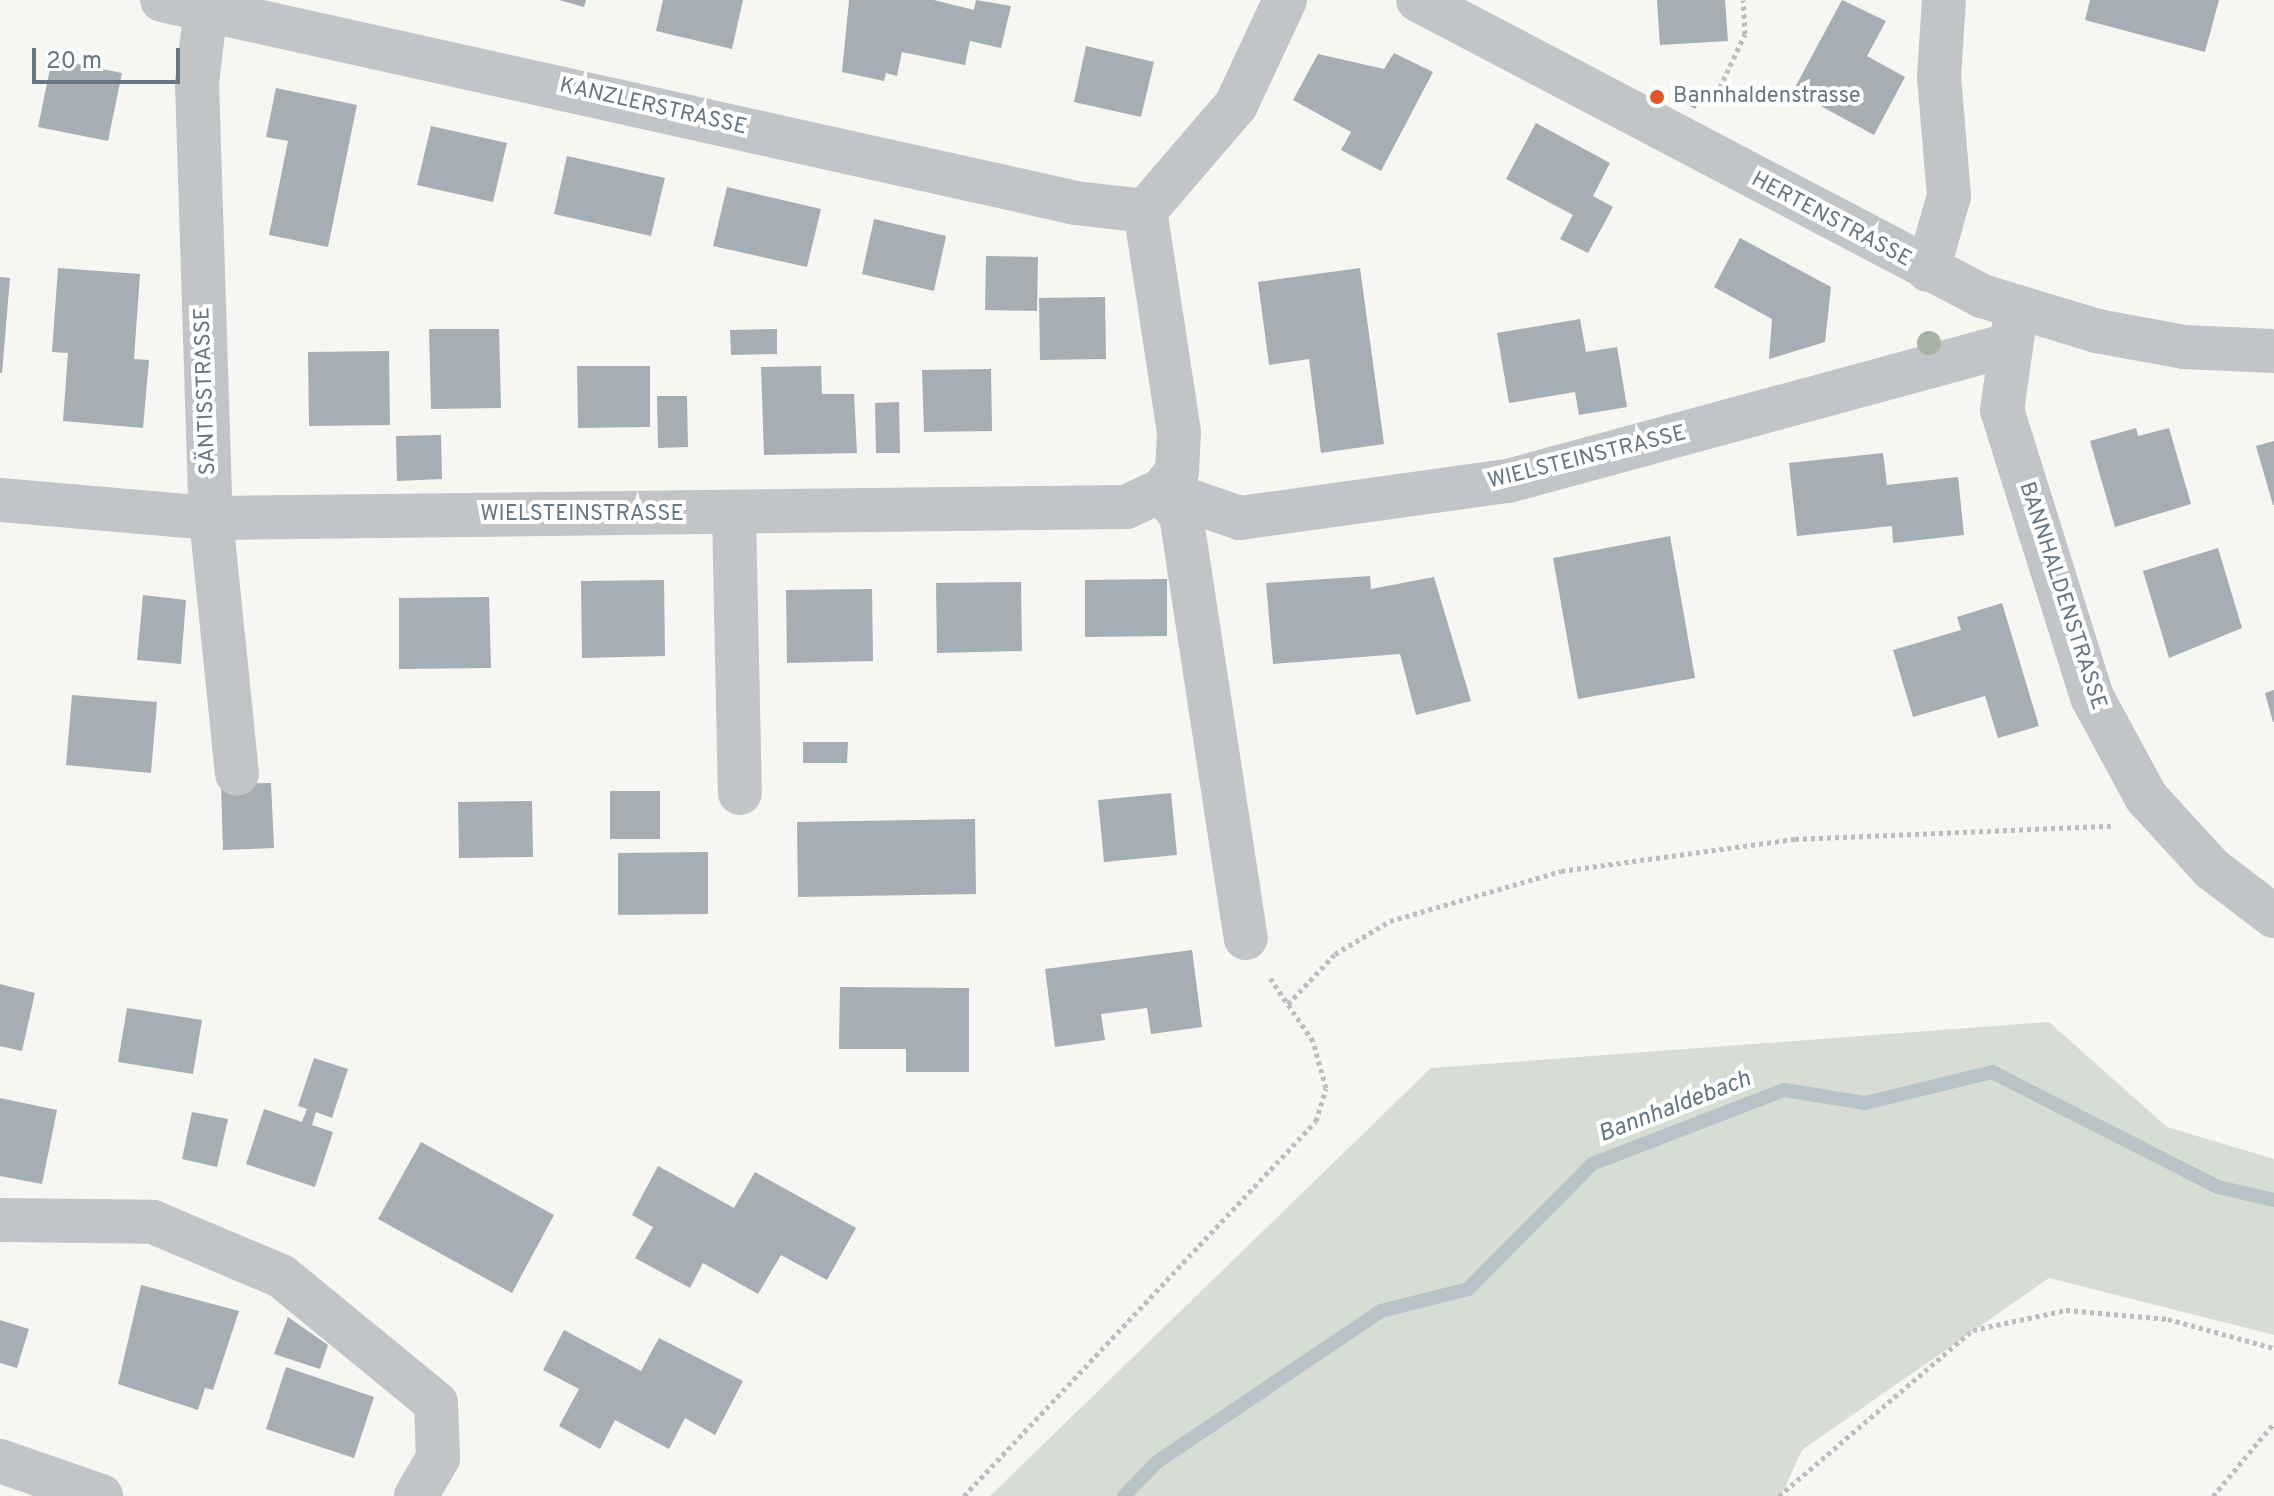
<!DOCTYPE html>
<html>
<head>
<meta charset="utf-8">
<style>
  body { margin:0 }
  #map { position:relative; width:2274px; height:1496px; overflow:hidden; background:#f6f6f3; font-family:Overpass,sans-serif }
  div>[style] { position:absolute }
  .green>* { inset:0; background:#d7ddd4 }
  .stream>* { height:14px; margin:-7px; padding:0 7px; transform-origin:7px; border-radius:7px; background:#b8c3c7 }
  .building>* { inset:0; background:#a6aeb4 }
  .path>* { height:5px; margin-top:-2.5px; transform-origin:0; background:repeating-linear-gradient(90deg,#bbbdbf 0 4px,transparent 0 8px) }
  .minor>* { height:44px; margin:-22px; padding:0 22px; transform-origin:22px; border-radius:22px; background:#c1c5c8 }
  .trees>* { width:24px; height:24px; margin:-12px; border-radius:50%; background:#a8b2a4 }
  .dots>* { width:22px; height:22px; translate:-50% -50%; box-sizing:border-box; border:4px solid #fff; border-radius:50% }
  span { translate:-50% -50%; white-space:nowrap; text-align:center; line-height:1.15; -webkit-text-stroke:8px #fff; paint-order:stroke }
  .poi-label { font-size:22px; color:#667683 }
  .left { translate:0 -50%; text-align:left }
  .street-label { font-size:22px; color:#667683 }
  .water-label { font-size:24px; color:#62777f; font-style:italic }
  .scale { position:absolute; left:32px; top:48px; width:148px; height:36px; box-sizing:border-box; border:4px solid #667683; border-top:0; padding-left:10px; font-size:24px; line-height:28px; white-space:nowrap; color:#667683; -webkit-text-stroke:6px #fff; paint-order:stroke }
</style>
</head>
<body>
<div id="map">
  <div class="green">
    <i style="clip-path:polygon(2049px 1022px,2167px 1127px,2274px 1159px,2274px 1335px,2049px 1278px,1802px 1450px,1781px 1496px,990px 1496px,1431px 1068px)"></i>
  </div>
  <div class="stream">
    <i style="left:1124px;top:1496px;width:47px;rotate:-45.9deg"></i>
    <i style="left:1157px;top:1462px;width:270px;rotate:-34deg"></i>
    <i style="left:1381px;top:1311px;width:90px;rotate:-14.2deg"></i>
    <i style="left:1468px;top:1289px;width:176px;rotate:-45.2deg"></i>
    <i style="left:1592px;top:1164px;width:206px;rotate:-21.1deg"></i>
    <i style="left:1784px;top:1090px;width:82px;rotate:9.1deg"></i>
    <i style="left:1865px;top:1103px;width:131px;rotate:-13.7deg"></i>
    <i style="left:1992px;top:1072px;width:254px;rotate:27deg"></i>
    <i style="left:2218px;top:1187px;width:57px;rotate:13.1deg"></i>
  </div>
  <div class="building">
    <i style="clip-path:polygon(559px 0,586px 0,584px 7px)"></i>
    <i style="clip-path:polygon(663px 0,743px 0,732px 49px,656px 31px)"></i>
    <i style="clip-path:polygon(849px 0,934px 0,974px 10px,976px 0,1011px 6px,1001px 48px,970px 41px,965px 65px,902px 52px,897px 76px,886px 73px,884px 81px,842px 72px)"></i>
    <i style="clip-path:polygon(1657px 0,1725px 0,1728px 41px,1660px 45px)"></i>
    <i style="clip-path:polygon(1842px 0,1886px 21px,1867px 56px,1905px 77px,1874px 135px,1793px 91px)"></i>
    <i style="clip-path:polygon(2090px 0,2219px 0,2205px 52px,2085px 20px)"></i>
    <i style="clip-path:polygon(1086px 46px,1154px 62px,1141px 117px,1074px 102px)"></i>
    <i style="clip-path:polygon(1394px 53px,1433px 72px,1381px 171px,1341px 150px,1351px 132px,1293px 100px,1318px 54px,1384px 69px)"></i>
    <i style="clip-path:polygon(52px 59px,122px 73px,108px 141px,38px 127px)"></i>
    <i style="clip-path:polygon(1684px 85px,1703px 96px,1695px 109px,1677px 98px)"></i>
    <i style="clip-path:polygon(276px 88px,357px 105px,328px 247px,269px 235px,288px 141px,266px 137px)"></i>
    <i style="clip-path:polygon(1536px 123px,1610px 163px,1593px 196px,1613px 207px,1588px 253px,1560px 239px,1573px 215px,1506px 179px)"></i>
    <i style="clip-path:polygon(431px 126px,507px 143px,493px 202px,417px 185px)"></i>
    <i style="clip-path:polygon(567px 156px,665px 178px,651px 236px,554px 214px)"></i>
    <i style="clip-path:polygon(727px 187px,821px 209px,807px 267px,713px 246px)"></i>
    <i style="clip-path:polygon(874px 219px,946px 236px,934px 291px,862px 274px)"></i>
    <i style="clip-path:polygon(1740px 238px,1831px 287px,1825px 342px,1769px 359px,1772px 319px,1714px 287px)"></i>
    <i style="clip-path:polygon(986px 256px,1038px 257px,1037px 311px,985px 310px)"></i>
    <i style="clip-path:polygon(58px 268px,140px 274px,134px 359px,149px 360px,143px 428px,63px 421px,68px 353px,52px 352px)"></i>
    <i style="clip-path:polygon(1360px 268px,1384px 444px,1321px 453px,1309px 359px,1269px 365px,1258px 282px)"></i>
    <i style="clip-path:polygon(0 277px,10px 278px,2px 373px,0 373px)"></i>
    <i style="clip-path:polygon(1105px 297px,1106px 359px,1040px 360px,1039px 298px)"></i>
    <i style="clip-path:polygon(1580px 319px,1586px 352px,1617px 347px,1627px 407px,1579px 415px,1575px 392px,1509px 403px,1497px 333px)"></i>
    <i style="clip-path:polygon(429px 329px,499px 329px,501px 408px,431px 409px)"></i>
    <i style="clip-path:polygon(777px 329px,777px 354px,731px 355px,730px 330px)"></i>
    <i style="clip-path:polygon(389px 351px,390px 425px,309px 426px,308px 352px)"></i>
    <i style="clip-path:polygon(577px 366px,650px 366px,650px 427px,578px 428px)"></i>
    <i style="clip-path:polygon(821px 366px,822px 394px,854px 394px,857px 453px,764px 455px,761px 367px)"></i>
    <i style="clip-path:polygon(991px 369px,992px 431px,924px 432px,922px 370px)"></i>
    <i style="clip-path:polygon(657px 396px,687px 396px,688px 447px,658px 448px)"></i>
    <i style="clip-path:polygon(899px 402px,900px 453px,876px 453px,875px 403px)"></i>
    <i style="clip-path:polygon(2136px 428px,2138px 436px,2169px 428px,2191px 504px,2115px 527px,2090px 441px)"></i>
    <i style="clip-path:polygon(441px 435px,442px 479px,397px 481px,396px 436px)"></i>
    <i style="clip-path:polygon(2274px 441px,2274px 505px,2273px 505px,2256px 446px)"></i>
    <i style="clip-path:polygon(1883px 453px,1887px 485px,1958px 477px,1964px 535px,1893px 543px,1892px 526px,1797px 536px,1789px 463px)"></i>
    <i style="clip-path:polygon(1670px 536px,1695px 678px,1578px 699px,1553px 558px)"></i>
    <i style="clip-path:polygon(2218px 548px,2242px 628px,2169px 658px,2143px 571px)"></i>
    <i style="clip-path:polygon(1370px 576px,1371px 589px,1434px 577px,1471px 701px,1416px 715px,1400px 654px,1273px 664px,1266px 583px)"></i>
    <i style="clip-path:polygon(1167px 579px,1167px 636px,1085px 637px,1085px 580px)"></i>
    <i style="clip-path:polygon(664px 580px,665px 656px,582px 658px,581px 581px)"></i>
    <i style="clip-path:polygon(1021px 582px,1022px 651px,937px 653px,936px 583px)"></i>
    <i style="clip-path:polygon(872px 589px,873px 661px,787px 663px,786px 590px)"></i>
    <i style="clip-path:polygon(143px 595px,186px 600px,181px 664px,137px 660px)"></i>
    <i style="clip-path:polygon(489px 597px,491px 668px,399px 669px,399px 598px)"></i>
    <i style="clip-path:polygon(2002px 603px,2039px 726px,1998px 738px,1985px 696px,1913px 717px,1893px 650px,1961px 630px,1957px 617px)"></i>
    <i style="clip-path:polygon(2274px 690px,2274px 722px,2273px 722px,2265px 693px)"></i>
    <i style="clip-path:polygon(72px 695px,157px 702px,151px 773px,66px 765px)"></i>
    <i style="clip-path:polygon(803px 742px,848px 742px,847px 763px,803px 763px)"></i>
    <i style="clip-path:polygon(271px 783px,274px 848px,223px 850px,221px 784px)"></i>
    <i style="clip-path:polygon(610px 791px,660px 791px,660px 839px,610px 839px)"></i>
    <i style="clip-path:polygon(1171px 793px,1177px 855px,1104px 862px,1098px 800px)"></i>
    <i style="clip-path:polygon(532px 801px,533px 857px,459px 858px,458px 802px)"></i>
    <i style="clip-path:polygon(975px 819px,976px 894px,798px 897px,797px 822px)"></i>
    <i style="clip-path:polygon(708px 852px,708px 914px,618px 915px,618px 853px)"></i>
    <i style="clip-path:polygon(1192px 950px,1202px 1027px,1151px 1034px,1147px 1008px,1101px 1014px,1105px 1040px,1055px 1047px,1045px 969px)"></i>
    <i style="clip-path:polygon(0 984px,35px 993px,22px 1051px,0 1046px)"></i>
    <i style="clip-path:polygon(840px 987px,969px 988px,969px 1072px,906px 1072px,906px 1049px,839px 1049px)"></i>
    <i style="clip-path:polygon(127px 1008px,202px 1020px,193px 1074px,118px 1062px)"></i>
    <i style="clip-path:polygon(314px 1058px,348px 1069px,332px 1118px,316px 1112px,312px 1125px,333px 1132px,315px 1187px,246px 1164px,264px 1109px,302px 1122px,307px 1109px,298px 1106px)"></i>
    <i style="clip-path:polygon(0 1098px,57px 1110px,42px 1184px,0 1176px)"></i>
    <i style="clip-path:polygon(192px 1112px,228px 1119px,217px 1167px,182px 1159px)"></i>
    <i style="clip-path:polygon(421px 1142px,554px 1215px,512px 1293px,378px 1219px)"></i>
    <i style="clip-path:polygon(658px 1166px,734px 1208px,755px 1172px,856px 1228px,827px 1280px,781px 1255px,758px 1294px,703px 1263px,690px 1288px,635px 1258px,653px 1227px,632px 1215px)"></i>
    <i style="clip-path:polygon(141px 1285px,239px 1311px,213px 1390px,205px 1388px,198px 1410px,118px 1384px)"></i>
    <i style="clip-path:polygon(288px 1317px,328px 1345px,320px 1369px,274px 1354px)"></i>
    <i style="clip-path:polygon(0 1320px,29px 1329px,17px 1368px,0 1363px)"></i>
    <i style="clip-path:polygon(564px 1330px,641px 1371px,659px 1338px,743px 1381px,715px 1435px,685px 1418px,669px 1449px,615px 1420px,600px 1449px,559px 1426px,579px 1389px,543px 1370px)"></i>
    <i style="clip-path:polygon(286px 1367px,374px 1397px,354px 1458px,266px 1429px)"></i>
  </div>
  <div class="path">
    <i style="left:1713px;top:102px;width:75px;rotate:-64.8deg"></i>
    <i style="left:1745px;top:34px;width:34px;rotate:-93deg"></i>
    <i style="left:1288px;top:1004px;width:69px;rotate:-46.8deg"></i>
    <i style="left:1335px;top:954px;width:64px;rotate:-31deg"></i>
    <i style="left:1390px;top:921px;width:178px;rotate:-16.3deg"></i>
    <i style="left:1561px;top:871px;width:236px;rotate:-7.8deg"></i>
    <i style="left:1795px;top:839px;width:316px;rotate:-2.4deg"></i>
    <i style="left:964px;top:1496px;width:514px;rotate:-46.81deg"></i>
    <i style="left:1316px;top:1121px;width:34px;rotate:-73deg"></i>
    <i style="left:1326px;top:1088px;width:49px;rotate:-105.5deg"></i>
    <i style="left:1313px;top:1041px;width:76px;rotate:-124.3deg"></i>
    <i style="left:1779px;top:1496px;width:255px;rotate:-40.6deg"></i>
    <i style="left:1973px;top:1330px;width:95px;rotate:-12.1deg"></i>
    <i style="left:2066px;top:1310px;width:102px;rotate:5deg"></i>
    <i style="left:2168px;top:1319px;width:110px;rotate:15.3deg"></i>
    <i style="left:2213px;top:1496px;width:95px;rotate:-50.1deg"></i>
  </div>
  <div class="minor">
    <i style="left:162px;top:0;width:936px;rotate:12.52deg"></i>
    <i style="left:1076px;top:203px;width:69px;rotate:6.6deg"></i>
    <i style="left:1418px;top:0;width:637px;rotate:27.69deg"></i>
    <i style="left:1982px;top:296px;width:120px;rotate:16.9deg"></i>
    <i style="left:2097px;top:331px;width:88px;rotate:10.4deg"></i>
    <i style="left:2184px;top:347px;width:90px;rotate:2.5deg"></i>
    <i style="left:206px;top:8px;width:75px;rotate:96.9deg"></i>
    <i style="left:197px;top:82px;width:436px;rotate:88.2deg"></i>
    <i style="left:211px;top:518px;width:257px;rotate:84.2deg"></i>
    <i style="left:1145px;top:211px;width:140px;rotate:-49.4deg"></i>
    <i style="left:1236px;top:105px;width:116px;rotate:-65deg"></i>
    <i style="left:1928px;top:270px;width:77px;rotate:-74.2deg"></i>
    <i style="left:1949px;top:196px;width:119px;rotate:-94.8deg"></i>
    <i style="left:1939px;top:77px;width:77px;rotate:-86.3deg"></i>
    <i style="left:2015px;top:319px;width:92px;rotate:98.1deg"></i>
    <i style="left:2002px;top:410px;width:301px;rotate:72.6deg"></i>
    <i style="left:2092px;top:697px;width:114px;rotate:61.6deg"></i>
    <i style="left:2146px;top:797px;width:98px;rotate:47.5deg"></i>
    <i style="left:2212px;top:869px;width:78px;rotate:37.2deg"></i>
    <i style="left:1161px;top:491px;width:83px;rotate:18.9deg"></i>
    <i style="left:1240px;top:518px;width:271px;rotate:-7.9deg"></i>
    <i style="left:1508px;top:481px;width:519px;rotate:-15.19deg"></i>
    <i style="left:1161px;top:491px;width:31px;rotate:50deg"></i>
    <i style="left:1181px;top:515px;width:428px;rotate:81.3deg"></i>
    <i style="left:0;top:500px;width:212px;rotate:4.9deg"></i>
    <i style="left:211px;top:518px;width:915px;rotate:-0.69deg"></i>
    <i style="left:1126px;top:507px;width:38px;rotate:-25deg"></i>
    <i style="left:1161px;top:491px;width:25px;rotate:-50deg"></i>
    <i style="left:1177px;top:472px;width:40px;rotate:-87.1deg"></i>
    <i style="left:1179px;top:432px;width:224px;rotate:-98.7deg"></i>
    <i style="left:734px;top:514px;width:279px;rotate:88.8deg"></i>
    <i style="left:0;top:1220px;width:153px;rotate:0.7deg"></i>
    <i style="left:153px;top:1222px;width:139px;rotate:22.9deg"></i>
    <i style="left:281px;top:1276px;width:200px;rotate:39.3deg"></i>
    <i style="left:436px;top:1403px;width:55px;rotate:87.9deg"></i>
    <i style="left:438px;top:1458px;width:44px;rotate:120.1deg"></i>
    <i style="left:0;top:1461px;width:107px;rotate:19.1deg"></i>
  </div>
  <div class="trees">
    <i style="left:1929px;top:343px"></i>
  </div>
  <div class="dots">
    <i style="left:1657px;top:97px;background:#dd552b"></i>
  </div>
  <div class="poi-label">
    <span class="left" style="left:1673px;top:97px">Bannhaldenstrasse</span>
  </div>
  <div class="street-label">
    <span style="left:653px;top:107px;rotate:13deg">KANZLERSTRASSE</span>
    <span style="left:1831px;top:220px;rotate:28deg">HERTENSTRASSE</span>
    <span style="left:206px;top:391px;rotate:-92deg">SÄNTISSTRASSE</span>
    <span style="left:1587px;top:458px;rotate:-14deg">WIELSTEINSTRASSE</span>
    <span style="left:582px;top:515px">WIELSTEINSTRASSE</span>
    <span style="left:2062px;top:596px;rotate:72deg">BANNHALDENSTRASSE</span>
  </div>
  <div class="water-label">
    <span style="left:1675px;top:1108px;rotate:-21deg">Bannhaldebach</span>
  </div>
  <div class="scale">20 m</div>
</div>
</body>
</html>
